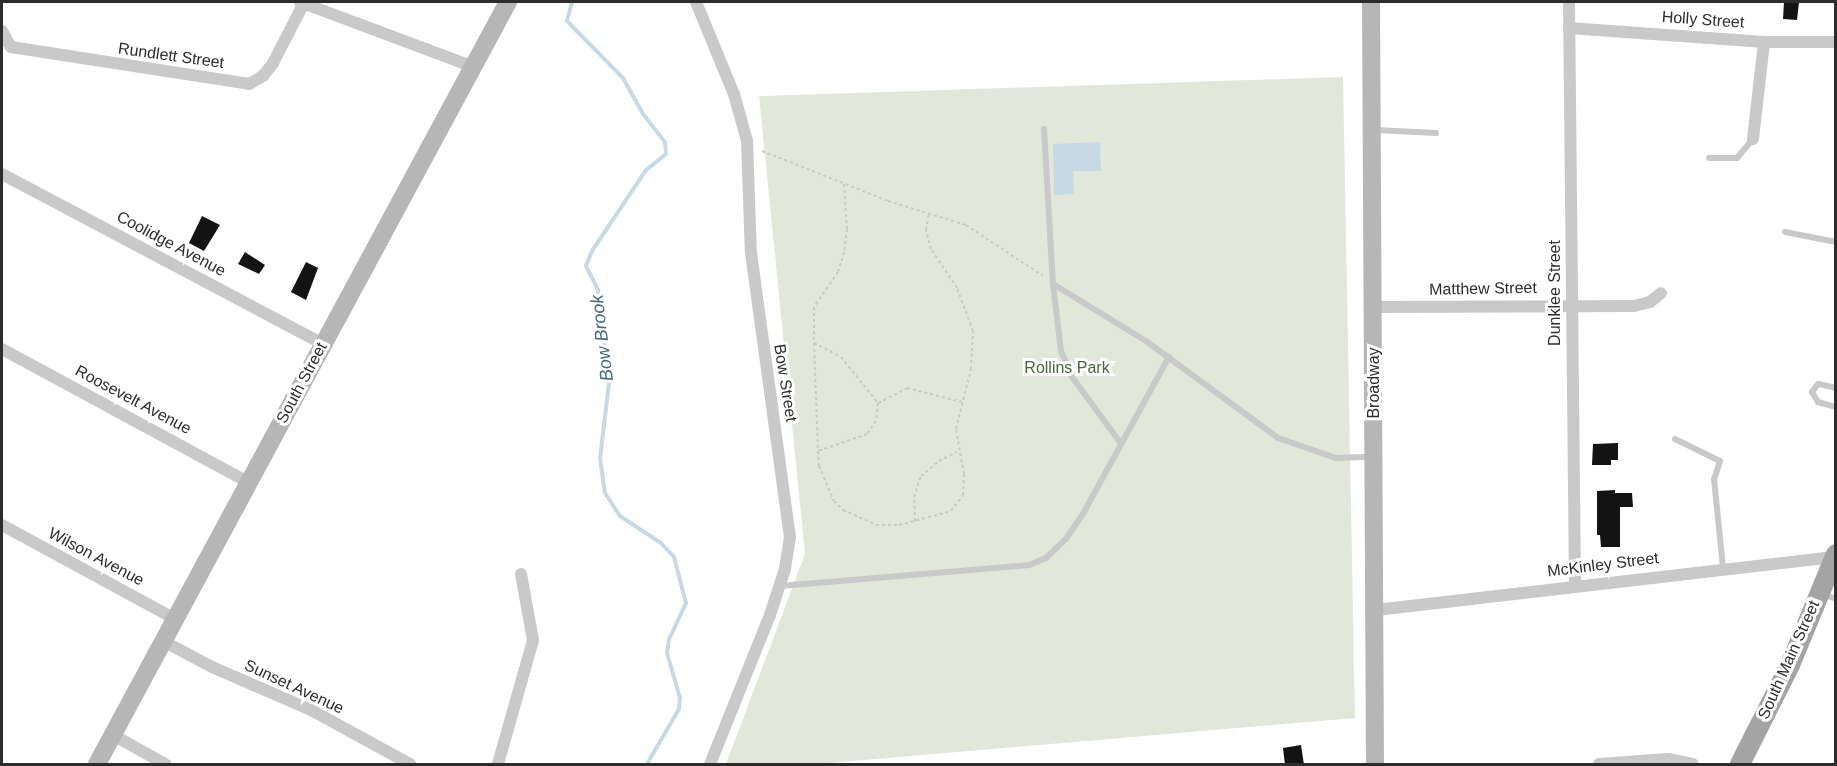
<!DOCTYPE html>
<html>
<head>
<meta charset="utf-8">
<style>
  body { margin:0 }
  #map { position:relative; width:1837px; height:766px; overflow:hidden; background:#fff; font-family:Arial,sans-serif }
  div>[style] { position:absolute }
  .green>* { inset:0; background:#e1e8da }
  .water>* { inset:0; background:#c8d9e6 }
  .stream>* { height:4px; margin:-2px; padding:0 2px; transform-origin:2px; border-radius:2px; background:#c8d9e6 }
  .building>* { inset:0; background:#131313 }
  .path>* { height:2px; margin-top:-1px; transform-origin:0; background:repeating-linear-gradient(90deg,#c9c9c9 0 3px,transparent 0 6px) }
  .lane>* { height:6px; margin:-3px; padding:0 3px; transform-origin:3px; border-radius:3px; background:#c9c9c9 }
  .street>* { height:12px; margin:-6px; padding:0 6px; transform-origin:6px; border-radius:6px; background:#c9c9c9 }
  .secondary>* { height:18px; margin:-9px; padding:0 9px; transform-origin:9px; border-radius:9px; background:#b6b6b6 }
  .primary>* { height:20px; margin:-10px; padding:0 10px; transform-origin:10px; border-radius:10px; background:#a4a4a4 }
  span { translate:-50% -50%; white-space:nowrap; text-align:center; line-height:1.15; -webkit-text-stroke:6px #fff; paint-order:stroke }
  .street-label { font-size:16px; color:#2c2c2c }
  .park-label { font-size:16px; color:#4d623e }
  .water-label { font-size:18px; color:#436884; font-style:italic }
  .frame { position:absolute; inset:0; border:3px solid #2c2c2c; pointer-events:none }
</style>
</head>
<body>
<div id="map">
  <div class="green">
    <i style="clip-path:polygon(1343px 77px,1355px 718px,818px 764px,726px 764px,805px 554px,759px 96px)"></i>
  </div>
  <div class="water">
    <i style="clip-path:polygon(1100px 142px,1101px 171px,1073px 171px,1074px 194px,1054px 195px,1053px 144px)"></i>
  </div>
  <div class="stream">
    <i style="left:572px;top:2px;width:20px;rotate:105deg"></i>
    <i style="left:567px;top:21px;width:80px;rotate:45.5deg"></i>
    <i style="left:623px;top:78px;width:41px;rotate:60.9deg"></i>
    <i style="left:643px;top:114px;width:36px;rotate:52deg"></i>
    <i style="left:665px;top:142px;width:12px;rotate:85deg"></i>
    <i style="left:666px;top:154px;width:26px;rotate:141deg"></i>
    <i style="left:646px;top:170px;width:97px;rotate:123.7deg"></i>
    <i style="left:592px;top:251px;width:16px;rotate:112deg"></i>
    <i style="left:586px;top:266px;width:27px;rotate:63deg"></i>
    <i style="left:598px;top:290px;width:94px;rotate:83.3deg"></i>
    <i style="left:609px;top:383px;width:76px;rotate:96.8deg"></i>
    <i style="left:600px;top:458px;width:35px;rotate:82deg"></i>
    <i style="left:605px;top:493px;width:27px;rotate:57deg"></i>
    <i style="left:620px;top:516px;width:49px;rotate:33.4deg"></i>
    <i style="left:661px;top:543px;width:19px;rotate:47deg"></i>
    <i style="left:674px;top:557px;width:48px;rotate:75.4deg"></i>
    <i style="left:686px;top:603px;width:40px;rotate:115deg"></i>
    <i style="left:669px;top:639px;width:14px;rotate:98deg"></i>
    <i style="left:667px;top:653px;width:47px;rotate:73.9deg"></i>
    <i style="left:680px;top:698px;width:11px;rotate:95deg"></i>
    <i style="left:679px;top:709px;width:64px;rotate:120.2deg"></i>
  </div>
  <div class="building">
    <i style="clip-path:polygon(1784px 2px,1799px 2px,1797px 20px,1783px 19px)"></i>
    <i style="clip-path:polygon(202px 216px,220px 225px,204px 251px,189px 243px)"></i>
    <i style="clip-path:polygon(245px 252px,265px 265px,259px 274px,238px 264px)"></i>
    <i style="clip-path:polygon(306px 262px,318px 268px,306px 300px,291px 292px)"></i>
    <i style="clip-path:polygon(1618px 443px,1618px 460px,1611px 460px,1611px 465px,1592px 465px,1593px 444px)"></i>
    <i style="clip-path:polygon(1615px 490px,1615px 493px,1632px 493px,1633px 507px,1620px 507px,1620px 547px,1601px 547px,1600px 535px,1597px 535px,1597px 491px)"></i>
    <i style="clip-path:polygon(1301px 745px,1304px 765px,1285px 765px,1283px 748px)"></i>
  </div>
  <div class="path">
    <i style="left:762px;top:151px;width:136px;rotate:21.6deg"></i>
    <i style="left:888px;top:201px;width:82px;rotate:17.1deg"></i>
    <i style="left:966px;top:225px;width:92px;rotate:33.5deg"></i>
    <i style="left:844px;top:184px;width:45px;rotate:86.2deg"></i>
    <i style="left:847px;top:229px;width:23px;rotate:97deg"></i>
    <i style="left:844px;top:252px;width:21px;rotate:107deg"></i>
    <i style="left:838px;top:272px;width:42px;rotate:124.4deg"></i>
    <i style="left:814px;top:307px;width:36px;rotate:90deg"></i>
    <i style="left:814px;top:343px;width:30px;rotate:27deg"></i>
    <i style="left:841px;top:357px;width:59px;rotate:51.2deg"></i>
    <i style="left:878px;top:403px;width:18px;rotate:96deg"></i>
    <i style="left:876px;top:421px;width:16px;rotate:125deg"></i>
    <i style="left:867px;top:434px;width:52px;rotate:160.9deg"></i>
    <i style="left:818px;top:451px;width:15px;rotate:86deg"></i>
    <i style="left:819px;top:466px;width:38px;rotate:67deg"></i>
    <i style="left:834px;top:501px;width:13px;rotate:45deg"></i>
    <i style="left:843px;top:510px;width:36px;rotate:24deg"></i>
    <i style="left:876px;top:525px;width:23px"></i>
    <i style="left:899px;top:525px;width:54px;rotate:-15.1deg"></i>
    <i style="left:951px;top:511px;width:20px;rotate:-53deg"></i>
    <i style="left:963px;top:495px;width:21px;rotate:-87deg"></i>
    <i style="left:964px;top:474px;width:46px;rotate:-100.1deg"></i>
    <i style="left:956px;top:429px;width:62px;rotate:-76deg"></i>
    <i style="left:971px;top:369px;width:38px;rotate:-87deg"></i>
    <i style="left:973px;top:331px;width:46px;rotate:-110.4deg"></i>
    <i style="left:957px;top:288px;width:47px;rotate:-123.7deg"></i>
    <i style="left:931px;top:249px;width:20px;rotate:-105deg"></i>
    <i style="left:926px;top:230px;width:18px;rotate:-81deg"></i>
    <i style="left:814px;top:343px;width:108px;rotate:87.9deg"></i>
    <i style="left:878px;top:403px;width:33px;rotate:-27deg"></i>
    <i style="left:907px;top:388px;width:57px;rotate:14.3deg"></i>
    <i style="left:915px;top:521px;width:24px;rotate:-92deg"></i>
    <i style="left:914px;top:497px;width:22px;rotate:-72deg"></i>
    <i style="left:921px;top:476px;width:23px;rotate:-40deg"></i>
    <i style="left:939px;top:461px;width:20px;rotate:-27deg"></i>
  </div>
  <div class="lane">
    <i style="left:1044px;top:129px;width:155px;rotate:86.7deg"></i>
    <i style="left:1053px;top:284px;width:109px;rotate:31.5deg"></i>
    <i style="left:1146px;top:341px;width:164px;rotate:36.3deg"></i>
    <i style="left:1278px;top:438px;width:61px;rotate:19deg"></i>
    <i style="left:1336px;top:458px;width:35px;rotate:-2deg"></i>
    <i style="left:1375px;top:130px;width:61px;rotate:2.8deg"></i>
    <i style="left:1709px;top:158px;width:28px"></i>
    <i style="left:1737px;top:158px;width:25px;rotate:-50deg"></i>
    <i style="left:1785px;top:232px;width:52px;rotate:11.1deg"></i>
    <i style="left:1053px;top:284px;width:67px;rotate:83.2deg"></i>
    <i style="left:1061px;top:351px;width:28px;rotate:67deg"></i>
    <i style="left:1072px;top:377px;width:81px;rotate:53.6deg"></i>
    <i style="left:1836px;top:388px;width:18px;rotate:-167deg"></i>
    <i style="left:1818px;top:384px;width:10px;rotate:127deg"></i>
    <i style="left:1812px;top:392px;width:12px;rotate:59deg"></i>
    <i style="left:1818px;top:402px;width:19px;rotate:16deg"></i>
    <i style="left:1675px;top:439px;width:50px;rotate:26.1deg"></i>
    <i style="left:1720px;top:461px;width:19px;rotate:108deg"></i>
    <i style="left:1714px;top:479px;width:89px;rotate:84.2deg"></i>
    <i style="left:780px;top:586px;width:250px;rotate:-4.8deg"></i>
    <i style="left:1029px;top:565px;width:18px;rotate:-22deg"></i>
    <i style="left:1046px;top:558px;width:28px;rotate:-44deg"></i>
    <i style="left:1066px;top:539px;width:32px;rotate:-56deg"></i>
    <i style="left:1084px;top:512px;width:177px;rotate:-61.3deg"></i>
    <i style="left:1823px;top:594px;width:14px;rotate:21deg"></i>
  </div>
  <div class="street">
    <i style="left:300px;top:2px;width:183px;rotate:20.5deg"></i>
    <i style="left:696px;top:2px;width:100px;rotate:67.6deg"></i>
    <i style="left:734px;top:94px;width:49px;rotate:74.5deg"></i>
    <i style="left:747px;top:141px;width:112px;rotate:88deg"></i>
    <i style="left:751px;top:253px;width:287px;rotate:82.2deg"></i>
    <i style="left:790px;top:537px;width:32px;rotate:99deg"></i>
    <i style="left:785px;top:569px;width:48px;rotate:108.1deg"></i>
    <i style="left:770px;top:615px;width:161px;rotate:111.9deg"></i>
    <i style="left:1569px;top:2px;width:583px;rotate:89.41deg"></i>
    <i style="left:1569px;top:28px;width:196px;rotate:4.1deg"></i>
    <i style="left:1764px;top:42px;width:72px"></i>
    <i style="left:2px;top:31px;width:18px;rotate:61deg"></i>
    <i style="left:11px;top:47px;width:241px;rotate:8.8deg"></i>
    <i style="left:249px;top:84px;width:16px;rotate:-30deg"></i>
    <i style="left:263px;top:76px;width:16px;rotate:-52deg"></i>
    <i style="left:273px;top:63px;width:65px;rotate:-62.7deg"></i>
    <i style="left:1753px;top:139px;width:98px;rotate:-83.5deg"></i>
    <i style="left:2px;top:174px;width:363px;rotate:27.9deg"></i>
    <i style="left:1374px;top:307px;width:260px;rotate:-0.2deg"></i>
    <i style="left:1634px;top:306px;width:16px;rotate:-14deg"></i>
    <i style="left:1650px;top:302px;width:14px;rotate:-39deg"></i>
    <i style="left:2px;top:349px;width:280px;rotate:28.4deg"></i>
    <i style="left:2px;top:525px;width:197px;rotate:28.5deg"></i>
    <i style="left:1376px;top:610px;width:461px;rotate:-6.6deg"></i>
    <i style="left:163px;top:641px;width:55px;rotate:28deg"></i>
    <i style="left:212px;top:667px;width:110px;rotate:23.5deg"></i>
    <i style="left:313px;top:711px;width:111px;rotate:28.7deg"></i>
    <i style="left:113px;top:735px;width:60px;rotate:29.1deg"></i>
    <i style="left:498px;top:764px;width:129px;rotate:-74.2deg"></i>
    <i style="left:533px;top:640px;width:67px;rotate:-100.3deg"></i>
    <i style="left:1599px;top:764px;width:69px;rotate:-4.1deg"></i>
    <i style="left:1668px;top:759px;width:25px;rotate:11deg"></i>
  </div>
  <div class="secondary">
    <i style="left:1371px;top:2px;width:762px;rotate:89.7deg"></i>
    <i style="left:97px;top:764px;width:866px;rotate:-61.66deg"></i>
  </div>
  <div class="primary">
    <i style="left:1740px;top:764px;width:111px;rotate:-63.2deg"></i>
    <i style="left:1790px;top:665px;width:120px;rotate:-67.5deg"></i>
  </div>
  <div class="street-label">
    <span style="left:1703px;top:20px;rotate:4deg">Holly Street</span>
    <span style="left:171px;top:56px;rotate:8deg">Rundlett Street</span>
    <span style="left:171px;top:244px;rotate:28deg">Coolidge Avenue</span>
    <span style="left:1483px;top:289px;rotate:-1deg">Matthew Street</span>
    <span style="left:1555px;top:293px;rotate:-90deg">Dunklee Street</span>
    <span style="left:302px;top:383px;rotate:-62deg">South Street</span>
    <span style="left:785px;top:383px;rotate:81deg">Bow Street</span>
    <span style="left:1374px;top:383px;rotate:-90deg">Broadway</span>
    <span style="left:133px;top:400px;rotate:28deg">Roosevelt Avenue</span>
    <span style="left:96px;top:557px;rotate:28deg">Wilson Avenue</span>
    <span style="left:1603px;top:565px;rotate:-7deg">McKinley Street</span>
    <span style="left:1789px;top:660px;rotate:-66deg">South Main Street</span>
    <span style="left:294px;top:687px;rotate:25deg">Sunset Avenue</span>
  </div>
  <div class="park-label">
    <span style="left:1067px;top:368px">Rollins Park</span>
  </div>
  <div class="water-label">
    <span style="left:602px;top:338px;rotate:-97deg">Bow Brook</span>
  </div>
  <div class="frame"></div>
</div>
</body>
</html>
